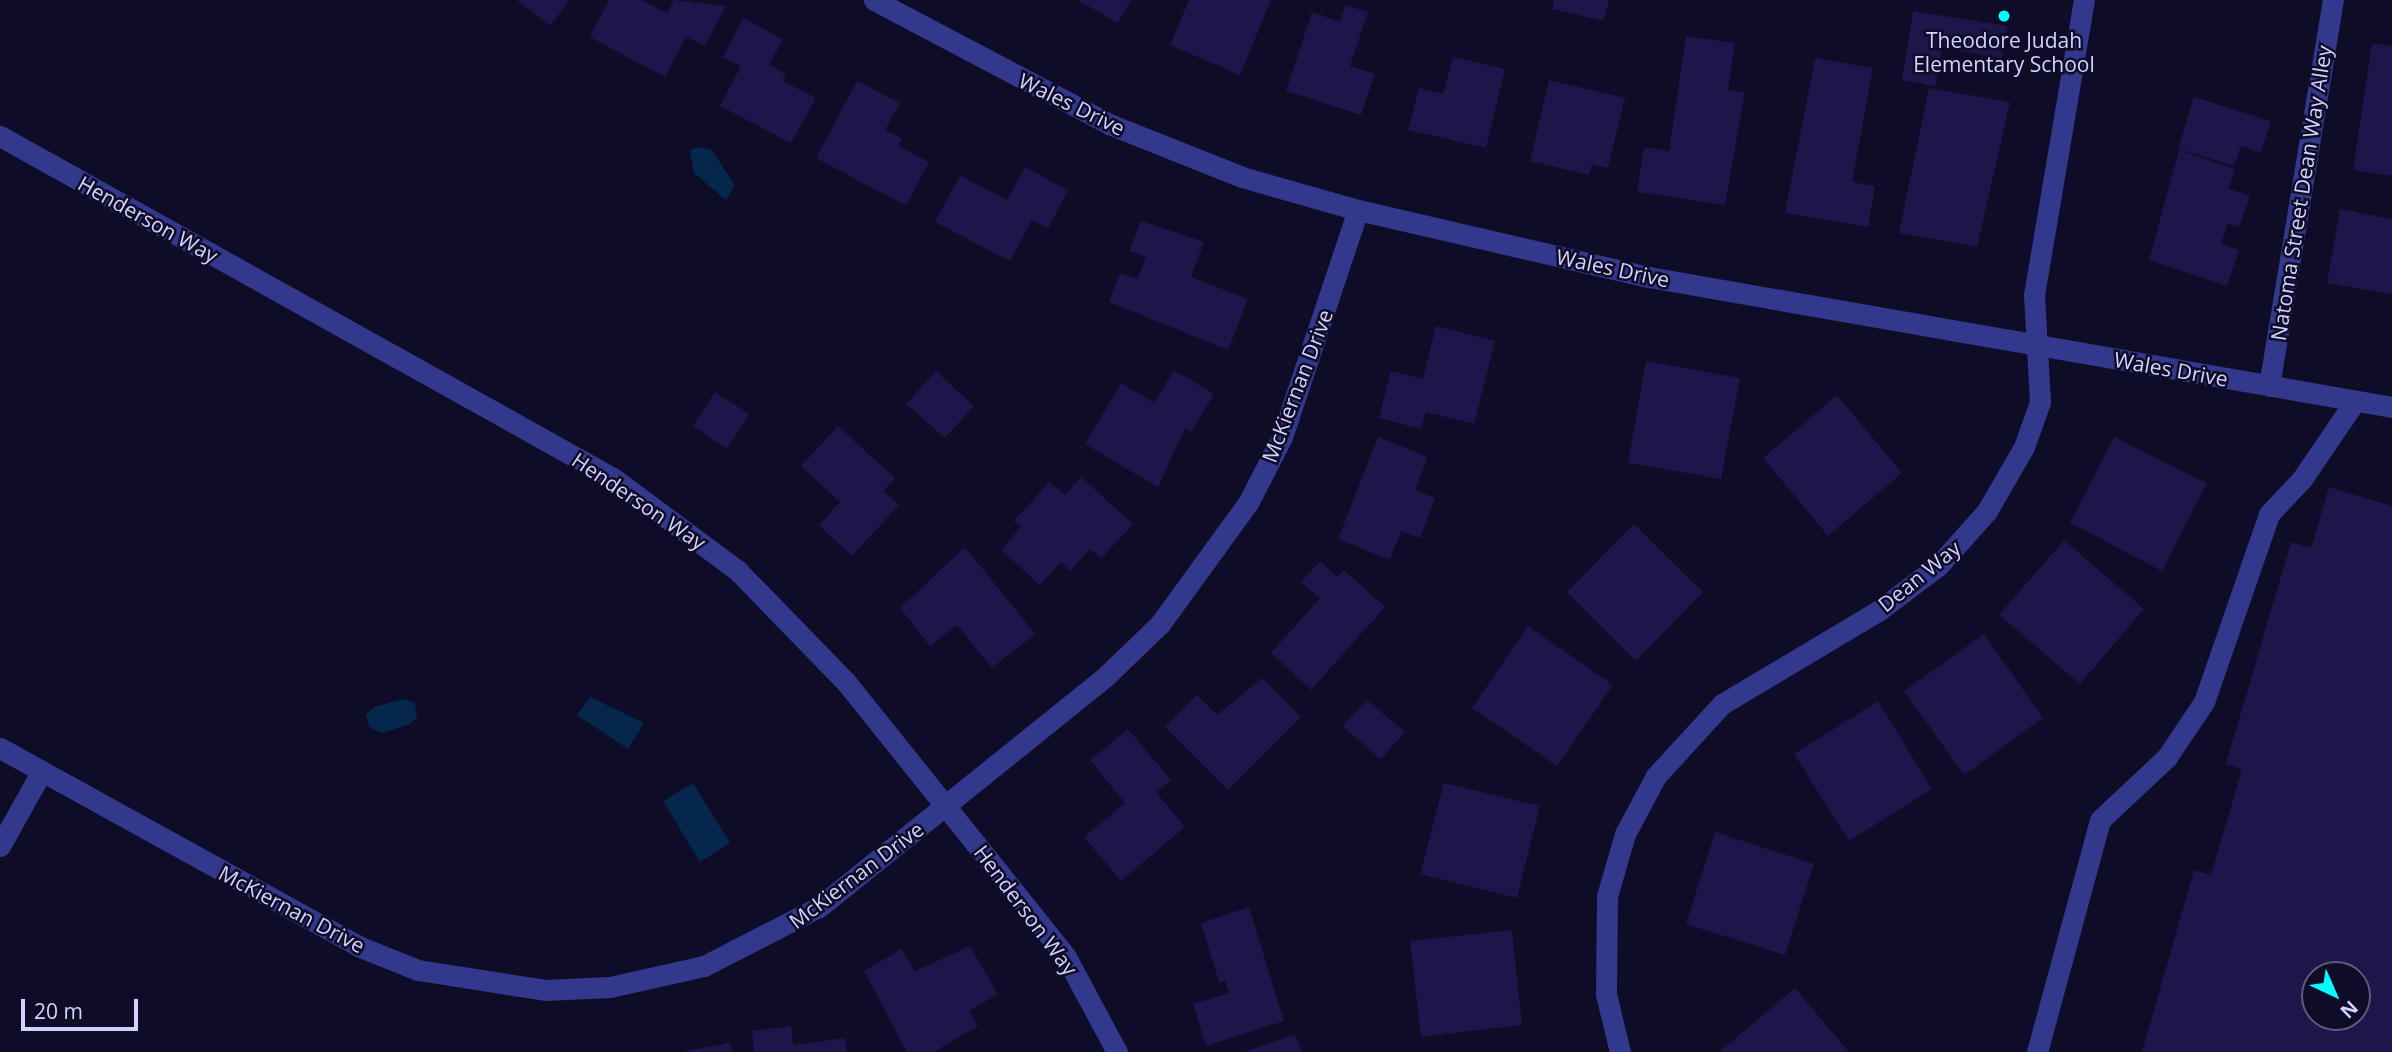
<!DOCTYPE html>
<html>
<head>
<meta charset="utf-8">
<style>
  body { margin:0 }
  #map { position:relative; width:2392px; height:1052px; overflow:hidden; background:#0e0c27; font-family:"Open Sans",sans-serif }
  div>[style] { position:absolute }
  .water>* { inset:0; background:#06274c }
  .building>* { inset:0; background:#1c164a }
  .minor>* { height:21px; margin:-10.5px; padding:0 10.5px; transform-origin:10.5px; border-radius:10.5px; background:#32388b }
  .dots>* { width:19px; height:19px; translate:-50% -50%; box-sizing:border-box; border:4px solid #0e0c27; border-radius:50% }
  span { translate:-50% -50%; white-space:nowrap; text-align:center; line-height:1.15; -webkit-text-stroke:5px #0e0c27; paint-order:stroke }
  .poi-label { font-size:21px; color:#d3d2ff }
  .street-label { font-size:21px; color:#d3d2ff }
  .north { position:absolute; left:2301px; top:961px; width:70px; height:70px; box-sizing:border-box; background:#0e0c27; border:2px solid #5d5b7d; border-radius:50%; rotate:136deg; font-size:19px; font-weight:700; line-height:28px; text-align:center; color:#d3d2ff }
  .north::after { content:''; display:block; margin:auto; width:24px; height:32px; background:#00fdfd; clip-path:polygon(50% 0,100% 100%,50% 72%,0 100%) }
  .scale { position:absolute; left:21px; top:999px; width:117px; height:32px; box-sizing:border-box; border:4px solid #d3d2ff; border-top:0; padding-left:9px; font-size:21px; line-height:24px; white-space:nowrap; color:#d3d2ff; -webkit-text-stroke:5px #0e0c27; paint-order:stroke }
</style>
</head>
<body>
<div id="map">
  <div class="water">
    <i style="clip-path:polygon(699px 147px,712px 150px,735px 186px,726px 200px,694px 173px,690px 150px)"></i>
    <i style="clip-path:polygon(590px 697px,644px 723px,628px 749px,577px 715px)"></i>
    <i style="clip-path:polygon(404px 699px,415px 703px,417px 718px,410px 724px,382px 733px,369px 727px,366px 715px,374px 707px)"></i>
    <i style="clip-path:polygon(693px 783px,730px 843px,700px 862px,663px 801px)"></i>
  </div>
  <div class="building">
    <i style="clip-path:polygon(517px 0,570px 0,550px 26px)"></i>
    <i style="clip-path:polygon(609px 0,642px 0,667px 13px,674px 0,726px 6px,705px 46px,686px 37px,665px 77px,590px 37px)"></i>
    <i style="clip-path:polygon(1077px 0,1131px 0,1118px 23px)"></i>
    <i style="clip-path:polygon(1189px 0,1271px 0,1240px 75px,1170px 45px)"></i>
    <i style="clip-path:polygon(1554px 0,1609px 0,1604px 21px,1552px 9px)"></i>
    <i style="clip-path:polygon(1345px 5px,1368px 12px,1350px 66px,1375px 74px,1361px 115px,1286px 91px,1312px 12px,1340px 22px)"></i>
    <i style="clip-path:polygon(1913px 11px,2007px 26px,2002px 58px,1942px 48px,1936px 86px,1902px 80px)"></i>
    <i style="clip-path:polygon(743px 18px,783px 39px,769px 65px,786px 74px,783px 81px,816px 98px,791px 143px,720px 106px,741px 66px,723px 57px)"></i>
    <i style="clip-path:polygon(1686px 36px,1735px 43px,1728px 90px,1745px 92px,1725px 205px,1637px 192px,1644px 147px,1669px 151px)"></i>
    <i style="clip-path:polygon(2372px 43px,2392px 46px,2392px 176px,2353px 170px)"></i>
    <i style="clip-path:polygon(1453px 57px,1505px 69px,1486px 148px,1408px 130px,1419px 88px,1443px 94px)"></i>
    <i style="clip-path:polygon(1815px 58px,1873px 68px,1852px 182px,1875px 186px,1868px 227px,1785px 213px)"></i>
    <i style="clip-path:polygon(1549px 80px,1625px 98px,1608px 168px,1592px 164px,1589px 175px,1530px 161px)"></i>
    <i style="clip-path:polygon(857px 81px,900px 103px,885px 130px,902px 138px,898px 146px,929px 162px,906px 206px,816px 158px)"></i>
    <i style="clip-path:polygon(1929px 88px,2010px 102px,1977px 247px,1899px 233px)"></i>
    <i style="clip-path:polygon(2194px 97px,2271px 121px,2261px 153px,2241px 146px,2234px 166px,2178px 149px)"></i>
    <i style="clip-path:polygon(2179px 150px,2235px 169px,2229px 189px,2250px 196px,2239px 227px,2228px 223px,2221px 244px,2239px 250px,2227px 286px,2149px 260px)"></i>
    <i style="clip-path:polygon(1025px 167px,1068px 190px,1048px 229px,1032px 220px,1010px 261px,935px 222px,960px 175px,1007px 200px)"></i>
    <i style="clip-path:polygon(2340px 209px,2392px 219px,2392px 294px,2327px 283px)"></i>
    <i style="clip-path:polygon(1141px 221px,1204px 242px,1191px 277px,1248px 299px,1228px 350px,1109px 302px,1120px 273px,1137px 279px,1146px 257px,1129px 251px)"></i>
    <i style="clip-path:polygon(1436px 326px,1495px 341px,1474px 424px,1426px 412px,1421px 429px,1379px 418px,1391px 371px,1423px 379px)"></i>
    <i style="clip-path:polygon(1646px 361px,1740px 378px,1721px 479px,1628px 463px)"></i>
    <i style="clip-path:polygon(1174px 370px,1214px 394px,1191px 432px,1185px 428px,1158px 487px,1085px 444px,1121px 383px,1154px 403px)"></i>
    <i style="clip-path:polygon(936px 371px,974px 406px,945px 438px,906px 404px)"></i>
    <i style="clip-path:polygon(715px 392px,749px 414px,727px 449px,693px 426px)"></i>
    <i style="clip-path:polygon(1837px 395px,1902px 473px,1828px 536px,1763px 458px)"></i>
    <i style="clip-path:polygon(838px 426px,895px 478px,883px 491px,899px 505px,852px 556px,819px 525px,840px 502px,801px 466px)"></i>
    <i style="clip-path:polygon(1378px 437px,1428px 457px,1415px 490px,1435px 498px,1420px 538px,1401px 531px,1390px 560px,1338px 539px)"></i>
    <i style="clip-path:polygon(2114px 437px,2207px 483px,2162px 571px,2070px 523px)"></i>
    <i style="clip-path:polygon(1081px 477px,1133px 524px,1101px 559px,1090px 549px,1070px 571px,1061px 562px,1040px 585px,1001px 550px,1021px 527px,1014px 521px,1049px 482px,1065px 495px)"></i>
    <i style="clip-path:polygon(evenodd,2329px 487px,2392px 506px,2392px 1052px,2142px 1052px,2194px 870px,2211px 875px,2242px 769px,2226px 764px,2291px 542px,2311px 548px,2329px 487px,2315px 975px,2357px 975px,2357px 1017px,2315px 1017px,2315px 975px)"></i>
    <i style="clip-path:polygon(1634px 524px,1703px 592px,1636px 661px,1567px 592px)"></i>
    <i style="clip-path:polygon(2064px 540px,2144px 609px,2080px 684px,1999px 615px)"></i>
    <i style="clip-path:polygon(965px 547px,1035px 634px,992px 668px,957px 625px,930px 646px,900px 608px)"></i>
    <i style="clip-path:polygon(1320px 561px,1337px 577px,1344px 570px,1385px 607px,1311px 690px,1271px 653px,1320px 598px,1301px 582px)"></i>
    <i style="clip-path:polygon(1528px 626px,1613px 685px,1557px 766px,1472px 708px)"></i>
    <i style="clip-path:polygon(1984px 634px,2043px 718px,1964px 775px,1904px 691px)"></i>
    <i style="clip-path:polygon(1262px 678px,1301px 717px,1228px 790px,1165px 727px,1197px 695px,1217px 715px)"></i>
    <i style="clip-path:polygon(1367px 700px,1405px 732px,1381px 759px,1342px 726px)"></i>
    <i style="clip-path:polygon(1878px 701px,1932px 789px,1849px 841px,1794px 754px)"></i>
    <i style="clip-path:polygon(1128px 729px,1171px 780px,1156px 792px,1185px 827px,1121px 881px,1084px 837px,1125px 803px,1090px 760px)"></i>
    <i style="clip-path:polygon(1444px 783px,1540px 806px,1517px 898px,1420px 874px)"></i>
    <i style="clip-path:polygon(1715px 832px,1814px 864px,1785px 955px,1686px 924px)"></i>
    <i style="clip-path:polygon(1249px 907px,1284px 1021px,1206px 1046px,1193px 1004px,1229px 993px,1225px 981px,1219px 982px,1201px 923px)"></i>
    <i style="clip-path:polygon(1512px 930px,1522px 1025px,1421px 1037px,1410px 941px)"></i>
    <i style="clip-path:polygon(970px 946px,998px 994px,969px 1011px,978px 1026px,934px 1052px,907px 1052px,864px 971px,902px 949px,915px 971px)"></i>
    <i style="clip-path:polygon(1795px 988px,1849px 1052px,1719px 1052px)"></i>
    <i style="clip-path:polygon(791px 1026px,793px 1045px,845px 1038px,847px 1052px,754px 1052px,752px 1031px)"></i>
    <i style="clip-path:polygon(1295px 1034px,1302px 1052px,1244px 1052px)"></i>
    <i style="clip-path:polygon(730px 1043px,732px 1052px,686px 1052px,686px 1051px)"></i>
  </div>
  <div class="minor">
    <i style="left:874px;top:0;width:266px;rotate:27.8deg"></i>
    <i style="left:1109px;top:124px;width:143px;rotate:21.7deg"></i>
    <i style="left:1242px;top:177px;width:121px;rotate:15.9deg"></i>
    <i style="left:1358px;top:210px;width:299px;rotate:13deg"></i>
    <i style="left:1649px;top:277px;width:754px;rotate:9.92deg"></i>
    <i style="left:0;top:136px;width:702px;rotate:29.16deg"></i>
    <i style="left:613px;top:478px;width:156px;rotate:36.6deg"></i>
    <i style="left:738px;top:571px;width:155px;rotate:45.8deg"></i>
    <i style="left:846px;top:682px;width:352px;rotate:51.3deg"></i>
    <i style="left:1066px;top:957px;width:108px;rotate:61.8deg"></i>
    <i style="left:2269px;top:386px;width:391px;rotate:-80.6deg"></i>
    <i style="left:0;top:748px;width:409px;rotate:28.9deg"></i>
    <i style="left:358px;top:946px;width:65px;rotate:21.8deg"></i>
    <i style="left:418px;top:970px;width:129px;rotate:8.9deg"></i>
    <i style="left:545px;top:990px;width:65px;rotate:-2.6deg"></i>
    <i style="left:610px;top:987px;width:96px;rotate:-12.6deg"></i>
    <i style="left:704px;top:966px;width:129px;rotate:-27.2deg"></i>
    <i style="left:819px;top:907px;width:368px;rotate:-38.8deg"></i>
    <i style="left:1106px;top:676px;width:75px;rotate:-43.9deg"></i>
    <i style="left:1160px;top:624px;width:150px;rotate:-54deg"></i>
    <i style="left:1248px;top:503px;width:74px;rotate:-62.7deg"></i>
    <i style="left:1282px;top:437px;width:239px;rotate:-71.5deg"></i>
    <i style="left:0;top:846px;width:86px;rotate:-60.8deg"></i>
    <i style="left:1620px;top:1052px;width:60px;rotate:-103.6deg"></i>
    <i style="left:1606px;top:994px;width:98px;rotate:-89.4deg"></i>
    <i style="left:1607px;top:896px;width:65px;rotate:-73.8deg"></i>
    <i style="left:1625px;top:834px;width:66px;rotate:-61.9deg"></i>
    <i style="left:1656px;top:776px;width:98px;rotate:-47.5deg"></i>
    <i style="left:1722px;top:704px;width:182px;rotate:-30.8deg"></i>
    <i style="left:1878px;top:611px;width:75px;rotate:-36.9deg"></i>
    <i style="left:1938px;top:566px;width:74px;rotate:-48.3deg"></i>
    <i style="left:1987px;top:511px;width:74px;rotate:-60deg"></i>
    <i style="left:2024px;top:447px;width:48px;rotate:-70.4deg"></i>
    <i style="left:2040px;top:402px;width:107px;rotate:-93.2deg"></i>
    <i style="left:2034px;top:295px;width:299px;rotate:-80.4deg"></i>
    <i style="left:2037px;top:1052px;width:240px;rotate:-74.8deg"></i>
    <i style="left:2100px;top:820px;width:92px;rotate:-43.2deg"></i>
    <i style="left:2167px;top:757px;width:66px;rotate:-56.1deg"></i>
    <i style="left:2204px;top:702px;width:199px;rotate:-70.9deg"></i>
    <i style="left:2269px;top:514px;width:48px;rotate:-46.7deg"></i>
    <i style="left:2302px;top:479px;width:94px;rotate:-55.8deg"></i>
  </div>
  <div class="dots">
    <i style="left:2004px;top:16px;background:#00fdfd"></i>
  </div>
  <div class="poi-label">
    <span style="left:2004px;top:52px">Theodore Judah<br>Elementary School</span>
  </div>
  <div class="street-label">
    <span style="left:1072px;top:104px;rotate:26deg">Wales Drive</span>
    <span style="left:2301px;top:193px;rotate:-81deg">Natoma Street Dean Way Alley</span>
    <span style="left:148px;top:219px;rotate:29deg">Henderson Way</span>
    <span style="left:1613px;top:268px;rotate:12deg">Wales Drive</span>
    <span style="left:2171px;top:369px;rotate:10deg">Wales Drive</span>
    <span style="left:1297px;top:386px;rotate:-69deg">McKiernan Drive</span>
    <span style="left:639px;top:501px;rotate:34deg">Henderson Way</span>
    <span style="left:1919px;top:576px;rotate:-39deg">Dean Way</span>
    <span style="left:856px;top:875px;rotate:-37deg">McKiernan Drive</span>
    <span style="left:292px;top:909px;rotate:28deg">McKiernan Drive</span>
    <span style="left:1026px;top:910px;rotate:53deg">Henderson Way</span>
  </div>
  <div class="north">N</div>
  <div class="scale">20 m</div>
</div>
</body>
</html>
